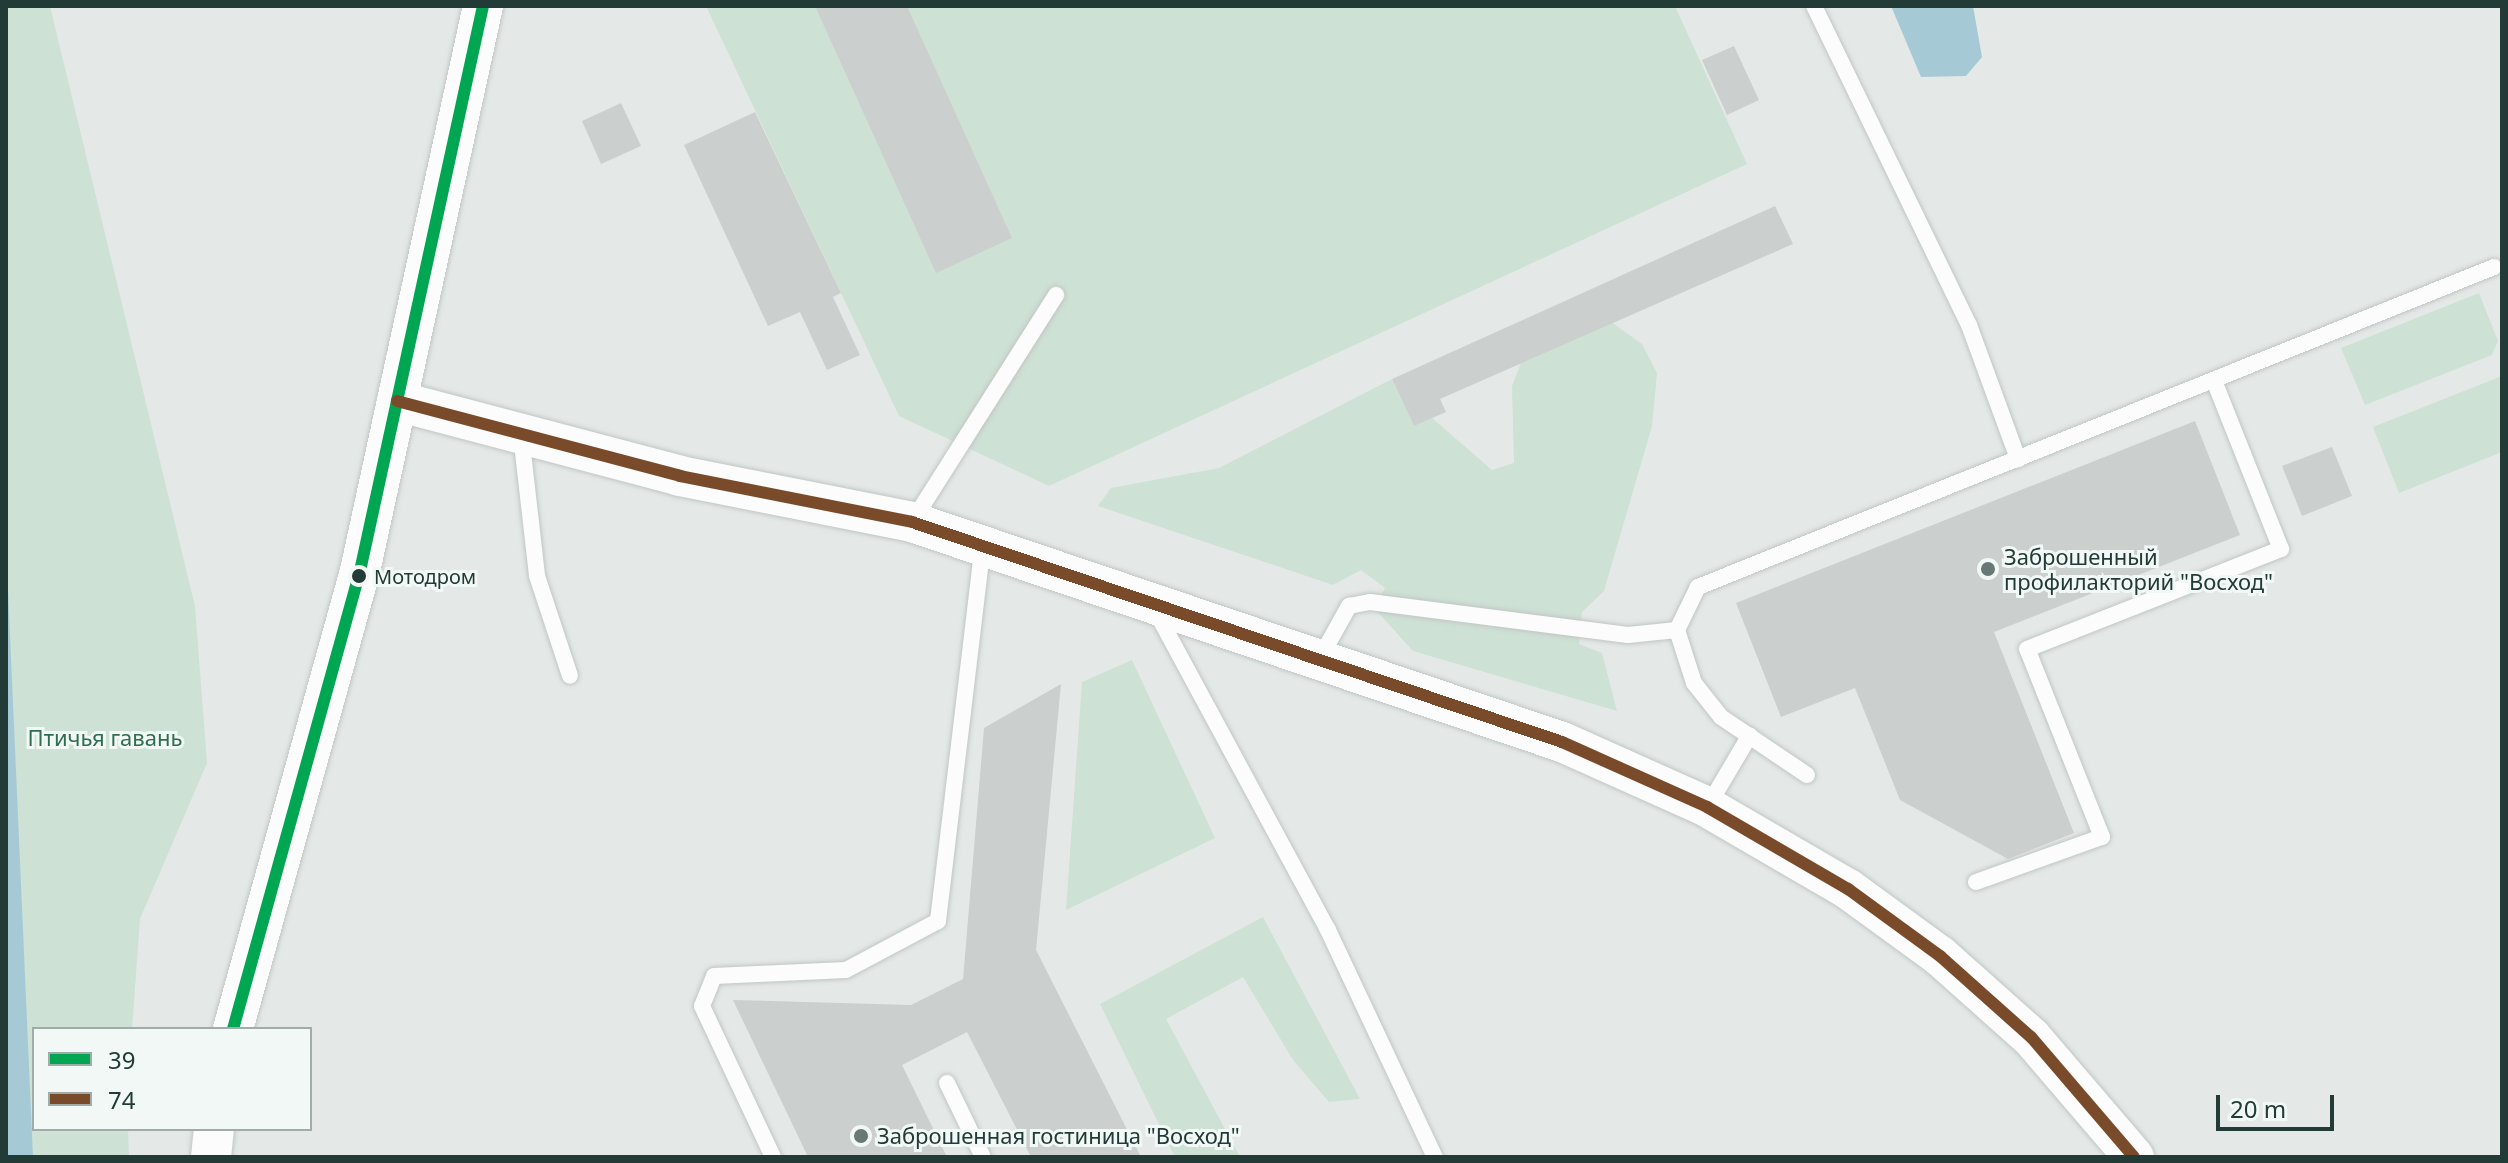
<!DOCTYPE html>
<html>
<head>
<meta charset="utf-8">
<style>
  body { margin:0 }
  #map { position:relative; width:2508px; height:1163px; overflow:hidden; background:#e4e9e7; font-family:"Noto Sans",sans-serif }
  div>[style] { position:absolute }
  .green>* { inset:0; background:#cee1d5 }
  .water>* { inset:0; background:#a6cad5 }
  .building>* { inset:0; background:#cbd0ce }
  .roads { filter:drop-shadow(0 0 2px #c1c6c4) drop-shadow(0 0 2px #c1c6c4) }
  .service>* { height:16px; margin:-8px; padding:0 8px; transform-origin:8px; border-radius:8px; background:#fbfcfb }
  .tertiary>* { height:40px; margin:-20px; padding:0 20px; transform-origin:20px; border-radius:20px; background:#fbfcfb }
  .bus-1>* { height:12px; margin:-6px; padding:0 6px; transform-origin:6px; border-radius:6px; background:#00a651 }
  .bus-2>* { height:12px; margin:-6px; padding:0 6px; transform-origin:6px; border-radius:6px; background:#7a4b2a }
  .dots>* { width:22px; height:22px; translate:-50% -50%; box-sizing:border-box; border:4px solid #f2f8f5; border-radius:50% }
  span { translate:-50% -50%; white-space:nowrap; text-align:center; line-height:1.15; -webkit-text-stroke:6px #f2f8f5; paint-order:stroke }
  .bus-label { font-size:20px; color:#233b37 }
  .left { translate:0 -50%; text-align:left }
  .poi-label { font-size:22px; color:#233b37 }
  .park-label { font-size:22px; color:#2f6f4f }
  .frame { position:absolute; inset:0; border:8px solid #233b37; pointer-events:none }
  .legend { position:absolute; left:32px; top:1027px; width:280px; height:104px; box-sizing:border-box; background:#f2f8f5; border:2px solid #9faca9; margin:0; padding:10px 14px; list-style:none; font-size:24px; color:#233b37 }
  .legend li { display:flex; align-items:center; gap:16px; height:40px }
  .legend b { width:40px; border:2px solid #9faca9 }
  .scale { position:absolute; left:2216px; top:1095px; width:118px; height:36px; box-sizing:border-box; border:4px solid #233b37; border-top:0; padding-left:10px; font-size:24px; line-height:28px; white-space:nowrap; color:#233b37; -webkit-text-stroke:6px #f2f8f5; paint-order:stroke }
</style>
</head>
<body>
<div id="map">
  <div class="green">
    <i style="clip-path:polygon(6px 6px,50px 6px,195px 606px,207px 763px,140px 919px,132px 1029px,34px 1029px,34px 1129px,128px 1129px,129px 1157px,6px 1157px)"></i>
    <i style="clip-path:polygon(706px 6px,1675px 6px,1747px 164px,1049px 486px,899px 416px)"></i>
    <i style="clip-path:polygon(2479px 293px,2498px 341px,2492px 355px,2365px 405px,2341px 348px)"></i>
    <i style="clip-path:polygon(1611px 322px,1642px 344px,1657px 373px,1652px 426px,1604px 591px,1582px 612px,1579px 644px,1602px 653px,1617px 711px,1413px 651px,1374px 608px,1385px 588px,1361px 570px,1333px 585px,1098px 506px,1111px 488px,1219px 468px,1392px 379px,1414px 426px,1432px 418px,1492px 470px,1514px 463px,1512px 386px,1521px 363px)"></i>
    <i style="clip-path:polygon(2502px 376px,2502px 452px,2399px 493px,2373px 427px)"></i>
    <i style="clip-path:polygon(1132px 660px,1215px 838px,1066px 910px,1082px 682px)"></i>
    <i style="clip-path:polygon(1263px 917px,1360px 1099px,1329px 1102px,1293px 1060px,1243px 977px,1166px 1019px,1240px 1157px,1175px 1157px,1100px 1004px)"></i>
  </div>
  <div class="water">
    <i style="clip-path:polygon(1891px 6px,1973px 6px,1982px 57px,1966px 76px,1921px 77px)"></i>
    <i style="clip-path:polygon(6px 544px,33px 1157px,6px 1157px)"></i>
  </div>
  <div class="building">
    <i style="clip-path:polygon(815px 6px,907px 6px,1012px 238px,936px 273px)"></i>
    <i style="clip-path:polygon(1734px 46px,1759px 100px,1727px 115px,1702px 60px)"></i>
    <i style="clip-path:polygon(621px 103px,641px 146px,601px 164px,582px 121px)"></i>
    <i style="clip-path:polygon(755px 112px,841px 293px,833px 297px,860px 355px,827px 370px,800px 312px,768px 326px,684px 145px)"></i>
    <i style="clip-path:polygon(1775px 206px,1793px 244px,1440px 399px,1446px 412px,1414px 426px,1392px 379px)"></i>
    <i style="clip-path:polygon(2195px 421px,2240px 535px,1994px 632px,2074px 833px,2008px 859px,1900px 800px,1855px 688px,1781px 717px,1736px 603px)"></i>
    <i style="clip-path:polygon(2332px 447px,2352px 496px,2302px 516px,2282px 466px)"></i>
    <i style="clip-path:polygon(1061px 684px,1036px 950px,1141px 1157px,1031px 1157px,967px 1032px,902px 1065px,947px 1157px,808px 1157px,733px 1000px,911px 1005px,963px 979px,984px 728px)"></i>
  </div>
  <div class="roads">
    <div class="service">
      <i style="left:1814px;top:6px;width:355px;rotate:64.1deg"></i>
      <i style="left:1969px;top:325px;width:143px;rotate:69.9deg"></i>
      <i style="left:521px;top:435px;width:142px;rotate:83.5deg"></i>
      <i style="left:537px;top:576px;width:105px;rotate:71.7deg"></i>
      <i style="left:912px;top:522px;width:269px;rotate:-57.6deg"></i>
      <i style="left:1155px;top:610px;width:364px;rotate:61.6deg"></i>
      <i style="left:1328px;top:930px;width:251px;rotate:64.8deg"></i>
      <i style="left:1320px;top:658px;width:60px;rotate:-60.9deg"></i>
      <i style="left:1349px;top:606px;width:21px;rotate:-11deg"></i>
      <i style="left:1370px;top:602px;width:260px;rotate:7.3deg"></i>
      <i style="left:1628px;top:635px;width:49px;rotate:-5.8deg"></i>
      <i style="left:1807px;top:775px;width:104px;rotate:-146deg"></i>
      <i style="left:1721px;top:717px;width:43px;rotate:-128.5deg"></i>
      <i style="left:1694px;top:683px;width:56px;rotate:-107.8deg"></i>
      <i style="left:1677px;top:630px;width:48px;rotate:-64deg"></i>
      <i style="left:1698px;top:587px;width:858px;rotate:-21.9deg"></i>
      <i style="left:1708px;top:806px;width:82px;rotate:-59.4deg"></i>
      <i style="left:1976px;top:882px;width:134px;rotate:-19.7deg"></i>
      <i style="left:2102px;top:837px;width:202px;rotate:-111.7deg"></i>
      <i style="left:2027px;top:649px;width:273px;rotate:-21.5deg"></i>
      <i style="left:2281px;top:549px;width:181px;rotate:-111.7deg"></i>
      <i style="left:947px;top:1083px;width:82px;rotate:64.1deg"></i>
      <i style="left:773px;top:1157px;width:167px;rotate:-115.2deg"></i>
      <i style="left:702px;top:1006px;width:32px;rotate:-68deg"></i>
      <i style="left:714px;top:976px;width:132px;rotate:-2.6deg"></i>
      <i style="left:846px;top:970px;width:104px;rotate:-28deg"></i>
      <i style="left:938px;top:921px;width:379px;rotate:-83.2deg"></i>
    </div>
    <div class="tertiary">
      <i style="left:397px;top:401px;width:293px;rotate:14.8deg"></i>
      <i style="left:680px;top:476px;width:237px;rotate:11.2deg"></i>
      <i style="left:912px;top:522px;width:686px;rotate:18.7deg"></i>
      <i style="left:1562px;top:742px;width:159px;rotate:24.1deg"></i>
      <i style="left:1707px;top:807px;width:163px;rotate:30.2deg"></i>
      <i style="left:1848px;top:889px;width:114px;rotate:36.1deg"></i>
      <i style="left:1940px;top:956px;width:122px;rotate:41.7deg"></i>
      <i style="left:2031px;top:1037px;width:158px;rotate:49.4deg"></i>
      <i style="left:233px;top:1029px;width:475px;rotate:-74.5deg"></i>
      <i style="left:360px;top:571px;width:578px;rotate:-77.72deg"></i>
      <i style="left:211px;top:1157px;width:28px;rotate:-84deg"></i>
    </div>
  </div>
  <div class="bus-1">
    <i style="left:233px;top:1029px;width:475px;rotate:-74.5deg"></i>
    <i style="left:360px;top:571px;width:578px;rotate:-77.72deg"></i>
  </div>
  <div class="bus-2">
    <i style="left:397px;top:401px;width:293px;rotate:14.8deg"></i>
    <i style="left:680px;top:476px;width:237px;rotate:11.2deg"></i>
    <i style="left:912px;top:522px;width:686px;rotate:18.7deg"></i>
    <i style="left:1562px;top:742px;width:159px;rotate:24.1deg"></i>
    <i style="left:1707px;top:807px;width:163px;rotate:30.2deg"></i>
    <i style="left:1848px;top:889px;width:114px;rotate:36.1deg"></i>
    <i style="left:1940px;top:956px;width:122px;rotate:41.7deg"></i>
    <i style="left:2031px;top:1037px;width:158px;rotate:49.4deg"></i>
  </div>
  <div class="dots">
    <i style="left:1988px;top:569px;background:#677875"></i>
    <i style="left:359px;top:576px;background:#233b37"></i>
    <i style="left:861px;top:1136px;background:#677875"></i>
  </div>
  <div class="bus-label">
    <span class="left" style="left:374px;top:576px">Мотодром</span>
  </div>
  <div class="poi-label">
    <span class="left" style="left:2004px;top:569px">Заброшенный<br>профилакторий "Восход"</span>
    <span class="left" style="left:877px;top:1136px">Заброшенная гостиница "Восход"</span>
  </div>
  <div class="park-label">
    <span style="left:105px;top:738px">Птичья гавань</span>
  </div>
  <div class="frame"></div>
  <ul class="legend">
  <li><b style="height:10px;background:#00a651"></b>39</li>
  <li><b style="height:10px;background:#7a4b2a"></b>74</li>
  </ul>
  <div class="scale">20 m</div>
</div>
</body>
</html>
